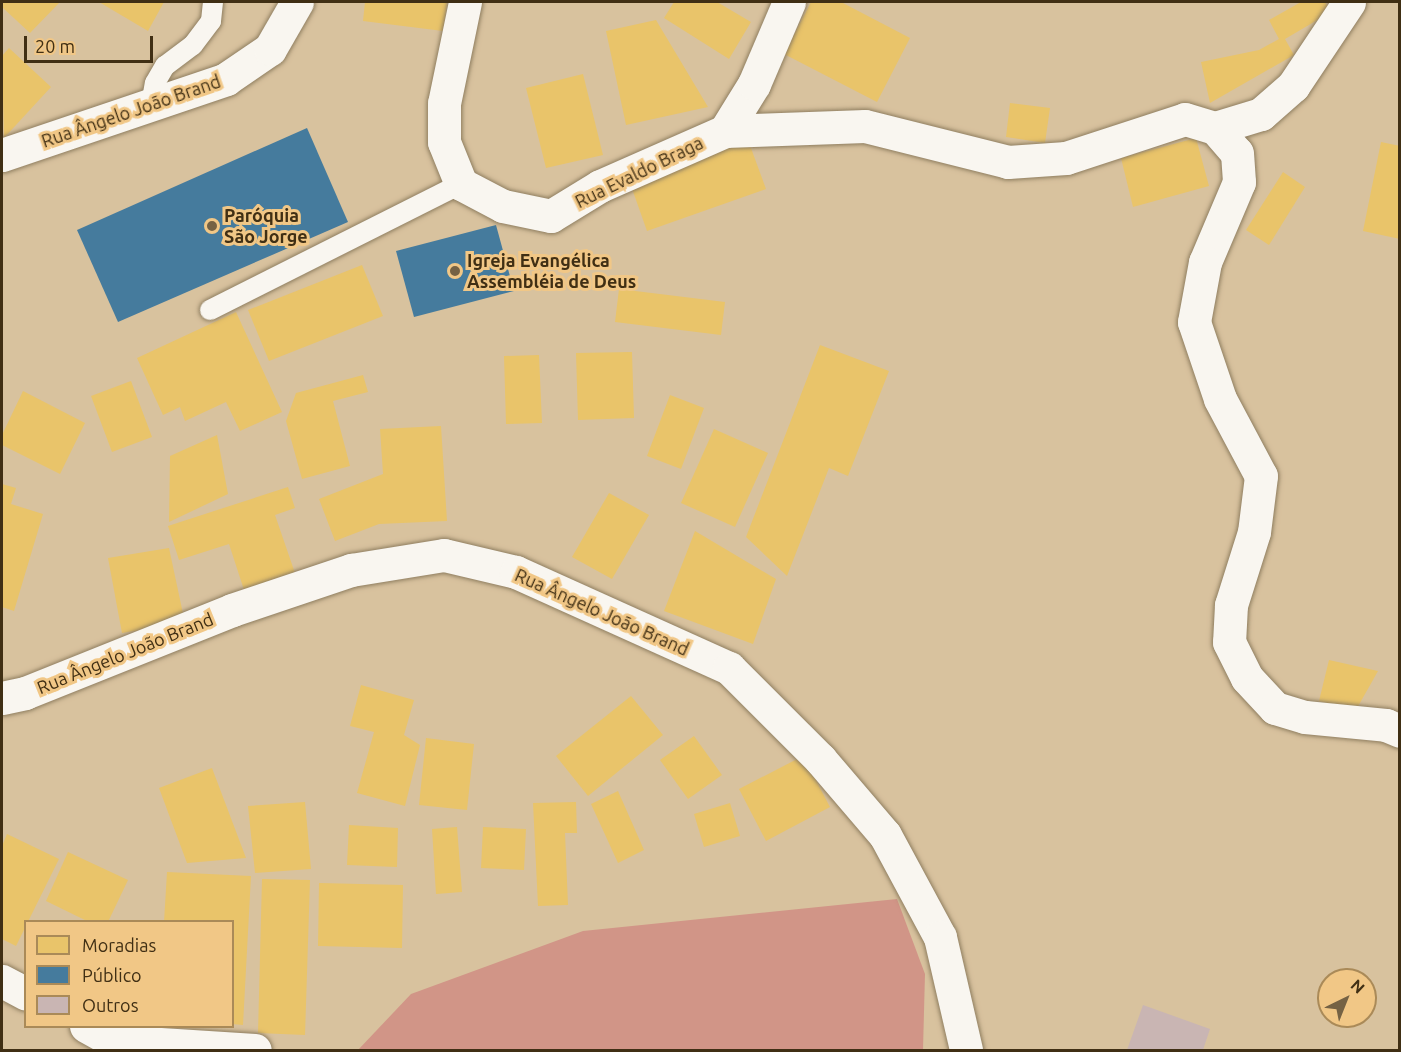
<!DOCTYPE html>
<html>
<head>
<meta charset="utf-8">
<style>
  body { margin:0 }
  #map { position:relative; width:1401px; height:1052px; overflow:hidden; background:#d8c29e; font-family:Ubuntu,sans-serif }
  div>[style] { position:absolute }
  .forest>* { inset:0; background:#d19587 }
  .homes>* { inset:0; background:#e9c46a }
  .public>* { inset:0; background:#457b9d }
  .building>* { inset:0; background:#c9b5b3 }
  .roads { filter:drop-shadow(0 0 2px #8f7e60) drop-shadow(0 0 2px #8f7e60) }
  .service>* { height:20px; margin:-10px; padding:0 10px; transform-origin:10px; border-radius:10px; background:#f9f6f0 }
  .minor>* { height:33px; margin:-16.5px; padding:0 16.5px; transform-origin:16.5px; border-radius:16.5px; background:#f9f6f0 }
  .tertiary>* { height:33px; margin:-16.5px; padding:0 16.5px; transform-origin:16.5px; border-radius:16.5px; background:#f9f6f0 }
  .dots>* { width:16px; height:16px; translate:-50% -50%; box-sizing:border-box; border:3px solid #f1c786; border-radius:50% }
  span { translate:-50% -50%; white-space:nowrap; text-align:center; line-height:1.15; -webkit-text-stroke:6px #f1c786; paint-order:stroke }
  .street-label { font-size:18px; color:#402f14 }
  .poi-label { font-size:18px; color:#402f14; font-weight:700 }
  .left { translate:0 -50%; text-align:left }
  .frame { position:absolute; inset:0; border:3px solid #402f14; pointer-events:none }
  .legend { position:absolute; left:24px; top:920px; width:210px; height:108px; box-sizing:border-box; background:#f1c786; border:2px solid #aa8a58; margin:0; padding:8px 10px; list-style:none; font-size:18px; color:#402f14 }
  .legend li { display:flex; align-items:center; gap:12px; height:30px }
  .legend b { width:30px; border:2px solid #aa8a58 }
  .north { position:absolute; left:1317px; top:968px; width:60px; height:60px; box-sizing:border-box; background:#f1c786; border:2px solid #aa8a58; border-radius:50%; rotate:43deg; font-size:16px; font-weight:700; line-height:24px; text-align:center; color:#402f14 }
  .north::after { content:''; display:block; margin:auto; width:21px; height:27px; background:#756244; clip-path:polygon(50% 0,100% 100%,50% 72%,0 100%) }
  .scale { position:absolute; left:24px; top:36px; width:129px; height:27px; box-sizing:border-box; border:3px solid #402f14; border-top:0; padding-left:8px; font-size:18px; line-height:21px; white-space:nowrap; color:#402f14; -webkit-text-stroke:4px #f1c786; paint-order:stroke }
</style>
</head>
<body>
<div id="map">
  <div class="forest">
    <i style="clip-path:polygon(897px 899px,925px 974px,923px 1050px,358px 1050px,411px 994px,583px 931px)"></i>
  </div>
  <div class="homes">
    <i style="clip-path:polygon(2px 2px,60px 2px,30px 33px,2px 7px)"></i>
    <i style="clip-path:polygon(99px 2px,164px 2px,148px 31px)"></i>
    <i style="clip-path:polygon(365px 2px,447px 2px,443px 31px,363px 21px)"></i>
    <i style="clip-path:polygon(674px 2px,717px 2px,751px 22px,729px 59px,664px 18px)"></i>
    <i style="clip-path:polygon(811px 2px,841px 2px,910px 38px,877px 102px,784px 54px)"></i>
    <i style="clip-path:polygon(1301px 2px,1325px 2px,1331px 12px,1285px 39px,1294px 55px,1210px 103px,1201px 62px,1259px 50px,1279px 39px,1269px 20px)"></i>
    <i style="clip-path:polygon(656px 20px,708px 107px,626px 125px,606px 31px)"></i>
    <i style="clip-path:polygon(9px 48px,51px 87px,4px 138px,2px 56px)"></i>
    <i style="clip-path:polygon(583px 74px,603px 155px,546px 168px,526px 88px)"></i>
    <i style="clip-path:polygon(1010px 103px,1050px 108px,1045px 143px,1006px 137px)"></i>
    <i style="clip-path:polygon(1196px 138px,1209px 186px,1133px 207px,1121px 158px)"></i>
    <i style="clip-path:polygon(748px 140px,766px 189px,647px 231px,630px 183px)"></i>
    <i style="clip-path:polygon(1381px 142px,1400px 146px,1400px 239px,1363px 231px)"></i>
    <i style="clip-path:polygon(1283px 172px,1305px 187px,1269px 245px,1246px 230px)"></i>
    <i style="clip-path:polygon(362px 265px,383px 316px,269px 361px,248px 310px)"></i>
    <i style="clip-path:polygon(619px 289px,725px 302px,721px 335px,615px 322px)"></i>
    <i style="clip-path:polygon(236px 312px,282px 412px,240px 431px,226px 402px,185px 421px,180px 407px,163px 415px,137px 358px)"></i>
    <i style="clip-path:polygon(820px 345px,889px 371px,848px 476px,829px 468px,787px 576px,746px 537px)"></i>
    <i style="clip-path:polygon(632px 352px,634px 418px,578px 420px,576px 353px)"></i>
    <i style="clip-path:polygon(539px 355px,542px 423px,506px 424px,504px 356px)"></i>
    <i style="clip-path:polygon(363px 375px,368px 392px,333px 401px,350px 466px,302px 479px,286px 421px,296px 393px)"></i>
    <i style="clip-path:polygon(131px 381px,152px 437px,112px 452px,91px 396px)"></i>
    <i style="clip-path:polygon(23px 391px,85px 423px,60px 474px,2px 445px,2px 435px)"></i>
    <i style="clip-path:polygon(670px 395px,704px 408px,681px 469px,647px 456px)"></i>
    <i style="clip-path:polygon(441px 426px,447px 521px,379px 524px,335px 541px,319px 499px,383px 474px,380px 429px)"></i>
    <i style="clip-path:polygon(714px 429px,768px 453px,735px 527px,681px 503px)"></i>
    <i style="clip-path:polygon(217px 435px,228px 494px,169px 522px,170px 456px)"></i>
    <i style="clip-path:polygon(2px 484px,16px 488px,11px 504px,43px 514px,14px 611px,2px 607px)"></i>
    <i style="clip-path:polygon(288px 487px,295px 508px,275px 515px,296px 576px,245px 593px,229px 544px,179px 560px,168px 526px)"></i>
    <i style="clip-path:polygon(609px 493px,649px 515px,612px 579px,572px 557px)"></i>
    <i style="clip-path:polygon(695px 531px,776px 579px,753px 644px,664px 611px)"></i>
    <i style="clip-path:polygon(169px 548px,185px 623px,122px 633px,108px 558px)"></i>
    <i style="clip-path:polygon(1329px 660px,1378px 671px,1356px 710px,1319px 701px)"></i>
    <i style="clip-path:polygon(361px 685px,414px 700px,404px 735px,420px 745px,405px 806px,357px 793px,374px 732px,350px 726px)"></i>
    <i style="clip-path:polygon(631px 696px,663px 735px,588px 796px,556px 756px)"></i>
    <i style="clip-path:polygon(694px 736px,722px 775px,688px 799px,660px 760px)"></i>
    <i style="clip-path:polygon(426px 738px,474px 744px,467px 810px,419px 805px)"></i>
    <i style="clip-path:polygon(803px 756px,830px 807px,766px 841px,739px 789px)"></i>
    <i style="clip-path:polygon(212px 768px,246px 858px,187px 863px,159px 788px)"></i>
    <i style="clip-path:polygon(618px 791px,644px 850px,618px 863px,591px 804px)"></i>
    <i style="clip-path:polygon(305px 802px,311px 869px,255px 873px,248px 806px)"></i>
    <i style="clip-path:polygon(576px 802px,577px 833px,565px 833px,568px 905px,538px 906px,533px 803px)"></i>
    <i style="clip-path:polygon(730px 803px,740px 836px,704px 847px,694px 814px)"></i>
    <i style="clip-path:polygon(349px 825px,398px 828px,397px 867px,347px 865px)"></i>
    <i style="clip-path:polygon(457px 827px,462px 892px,436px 894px,432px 829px)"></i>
    <i style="clip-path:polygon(483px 827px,526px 829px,524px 870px,481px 868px)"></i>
    <i style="clip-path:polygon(7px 834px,59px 859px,16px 946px,2px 939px,2px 846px)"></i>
    <i style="clip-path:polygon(68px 852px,128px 880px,108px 922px,89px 922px,46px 901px)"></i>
    <i style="clip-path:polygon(167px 872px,251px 876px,243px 1025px,232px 1024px,232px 922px,164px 922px)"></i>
    <i style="clip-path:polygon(262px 879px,310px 880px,305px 1035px,258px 1033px)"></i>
    <i style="clip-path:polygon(319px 883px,403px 885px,402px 948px,318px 946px)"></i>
  </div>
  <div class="public">
    <i style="clip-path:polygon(307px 128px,348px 222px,118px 322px,77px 230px)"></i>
    <i style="clip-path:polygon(496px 225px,514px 291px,414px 317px,396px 251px)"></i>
  </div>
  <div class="building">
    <i style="clip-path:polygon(1143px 1005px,1210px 1029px,1203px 1050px,1127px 1050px)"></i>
  </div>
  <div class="roads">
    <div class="service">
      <i style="left:151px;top:105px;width:22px;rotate:-80deg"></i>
      <i style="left:155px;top:83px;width:20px;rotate:-60deg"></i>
      <i style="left:165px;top:66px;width:35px;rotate:-37deg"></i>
      <i style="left:193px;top:45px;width:30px;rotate:-53deg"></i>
      <i style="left:211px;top:21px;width:19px;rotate:-84deg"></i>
      <i style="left:210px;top:310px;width:281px;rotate:-26.7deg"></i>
    </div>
    <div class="minor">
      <i style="left:465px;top:2px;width:103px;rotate:101.7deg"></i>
      <i style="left:444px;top:103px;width:39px;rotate:90deg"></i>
      <i style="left:444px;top:142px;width:45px;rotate:68deg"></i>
      <i style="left:461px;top:184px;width:47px;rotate:27.6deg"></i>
      <i style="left:503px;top:206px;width:49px;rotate:11.8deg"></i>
      <i style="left:551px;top:216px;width:57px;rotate:-31.5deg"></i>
      <i style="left:600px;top:186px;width:137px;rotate:-23.7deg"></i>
      <i style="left:725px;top:131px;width:55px;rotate:-58.3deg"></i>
      <i style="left:754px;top:84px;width:89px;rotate:-66.9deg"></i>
      <i style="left:1215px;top:128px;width:48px;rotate:-16.9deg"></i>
      <i style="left:1261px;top:114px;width:43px;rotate:-41.2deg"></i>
      <i style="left:1293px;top:86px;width:101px;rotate:-56.3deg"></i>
      <i style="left:725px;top:131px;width:140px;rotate:-2deg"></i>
      <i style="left:865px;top:126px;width:147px;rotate:14.1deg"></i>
      <i style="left:1008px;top:162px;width:58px;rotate:-3.9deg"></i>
      <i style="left:1066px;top:158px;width:125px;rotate:-18.1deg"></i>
      <i style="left:1185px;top:119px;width:31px;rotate:17deg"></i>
      <i style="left:1215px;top:128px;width:33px;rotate:49deg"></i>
      <i style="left:1237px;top:153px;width:29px;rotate:86deg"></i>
      <i style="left:1239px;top:182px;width:87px;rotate:113deg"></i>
      <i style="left:1205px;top:262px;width:61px;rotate:100.4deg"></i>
      <i style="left:1194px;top:322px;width:81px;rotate:71.3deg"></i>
      <i style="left:1220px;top:399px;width:87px;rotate:62deg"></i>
      <i style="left:1261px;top:476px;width:56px;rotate:97.1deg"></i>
      <i style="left:1254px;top:532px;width:77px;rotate:107.5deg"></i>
      <i style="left:1231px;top:605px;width:37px;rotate:93deg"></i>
      <i style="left:1229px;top:642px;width:40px;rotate:63.4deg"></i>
      <i style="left:1247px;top:678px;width:41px;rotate:47deg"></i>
      <i style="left:1275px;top:708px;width:31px;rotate:17deg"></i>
      <i style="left:1305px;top:717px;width:81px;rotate:5.6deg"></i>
      <i style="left:1386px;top:725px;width:15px;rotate:23deg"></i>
      <i style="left:2px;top:981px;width:27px;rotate:28deg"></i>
      <i style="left:86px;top:1026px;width:31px;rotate:29deg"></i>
      <i style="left:113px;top:1041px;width:142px;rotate:3.6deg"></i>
    </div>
    <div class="tertiary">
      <i style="left:2px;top:155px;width:237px;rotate:-18.7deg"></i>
      <i style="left:226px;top:79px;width:53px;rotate:-34.3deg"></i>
      <i style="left:270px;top:49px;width:54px;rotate:-60.1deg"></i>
      <i style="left:2px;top:698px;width:24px;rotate:-12deg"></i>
      <i style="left:25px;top:693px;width:223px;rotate:-21.8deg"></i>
      <i style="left:232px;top:610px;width:126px;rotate:-18.6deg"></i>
      <i style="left:351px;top:570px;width:94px;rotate:-9.2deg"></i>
      <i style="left:444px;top:555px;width:74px;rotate:13.3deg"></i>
      <i style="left:516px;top:572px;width:234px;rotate:24.3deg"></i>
      <i style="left:729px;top:668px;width:129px;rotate:45deg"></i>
      <i style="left:820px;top:759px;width:100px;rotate:49.5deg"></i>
      <i style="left:885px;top:835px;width:116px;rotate:61.7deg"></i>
      <i style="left:940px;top:937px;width:116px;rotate:77deg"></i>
    </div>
  </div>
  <div class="dots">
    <i style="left:212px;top:226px;background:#756244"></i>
    <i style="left:455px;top:271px;background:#756244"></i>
  </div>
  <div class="street-label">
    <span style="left:131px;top:111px;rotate:-19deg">Rua Ângelo João Brand</span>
    <span style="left:639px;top:172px;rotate:-26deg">Rua Evaldo Braga</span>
    <span style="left:602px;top:612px;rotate:24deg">Rua Ângelo João Brand</span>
    <span style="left:125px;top:653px;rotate:-22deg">Rua Ângelo João Brand</span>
  </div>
  <div class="poi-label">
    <span class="left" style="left:224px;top:226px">Paróquia<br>São Jorge</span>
    <span class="left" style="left:467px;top:271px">Igreja Evangélica<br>Assembléia de Deus</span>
  </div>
  <div class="frame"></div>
  <ul class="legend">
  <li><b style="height:16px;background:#e9c46a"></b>Moradias</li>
  <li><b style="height:16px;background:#457b9d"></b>Público</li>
  <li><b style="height:16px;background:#c9b5b3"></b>Outros</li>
  </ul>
  <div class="north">N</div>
  <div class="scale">20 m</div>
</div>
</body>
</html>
